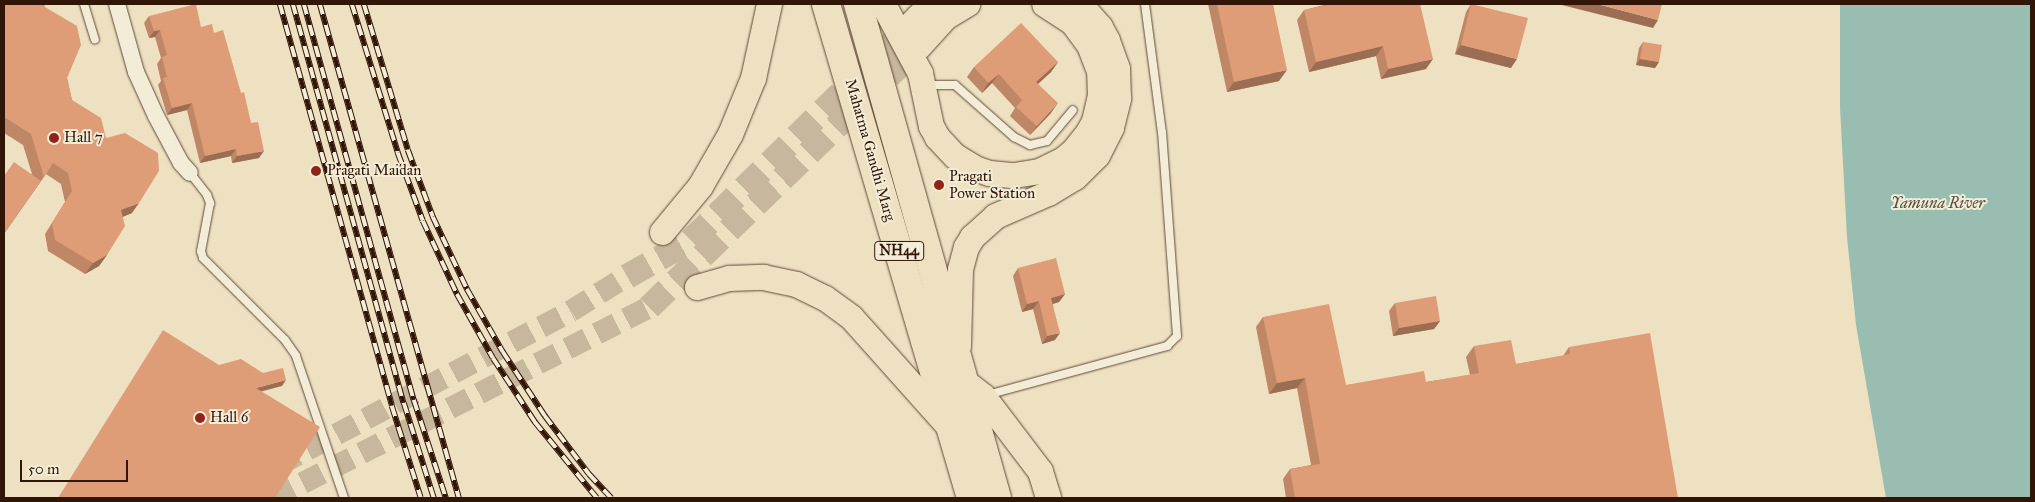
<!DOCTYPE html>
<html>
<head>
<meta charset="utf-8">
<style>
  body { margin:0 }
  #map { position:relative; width:2035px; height:502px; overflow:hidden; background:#ede1c2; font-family:"IM FELL Great Primer",serif }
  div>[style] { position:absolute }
  .water>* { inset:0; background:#99beb1 }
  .secondary-tunnel>* { height:22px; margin-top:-11px; transform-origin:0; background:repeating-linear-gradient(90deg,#c7b89d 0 22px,transparent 0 33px) }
  .primary-tunnel>* { height:25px; margin-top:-12.5px; transform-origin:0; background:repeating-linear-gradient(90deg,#c7b89d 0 25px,transparent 0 37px) }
  .roads { filter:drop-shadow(0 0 1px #604836) drop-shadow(0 0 1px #604836) }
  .lane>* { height:8px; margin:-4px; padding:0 4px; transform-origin:4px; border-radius:4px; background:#f3ecd7 }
  .street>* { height:16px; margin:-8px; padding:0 8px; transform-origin:8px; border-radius:8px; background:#f3ecd7 }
  .primary>* { height:25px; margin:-12.5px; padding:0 12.5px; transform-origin:12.5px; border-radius:12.5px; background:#ede1c2 }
  .highway>* { height:28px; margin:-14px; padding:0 14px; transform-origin:14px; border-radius:14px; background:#ede1c2 }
  .rail>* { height:5.5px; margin-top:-2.75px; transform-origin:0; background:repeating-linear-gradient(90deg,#f3ecd7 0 11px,#311507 0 22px); box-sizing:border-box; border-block:1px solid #311507 }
  .wall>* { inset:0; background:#bf8766 }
  .shaded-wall>* { inset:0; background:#9b6e53 }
  .building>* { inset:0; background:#de9d77 }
  .dots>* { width:14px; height:14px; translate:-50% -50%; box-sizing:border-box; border:2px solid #f3ecd7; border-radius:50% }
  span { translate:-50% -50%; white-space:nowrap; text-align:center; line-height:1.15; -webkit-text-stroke:4px #f3ecd7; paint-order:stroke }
  .shield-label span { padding:1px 4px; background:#f3ecd7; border:1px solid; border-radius:4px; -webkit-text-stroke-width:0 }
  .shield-label { font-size:14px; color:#311507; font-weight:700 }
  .poi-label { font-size:15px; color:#311507 }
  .left { translate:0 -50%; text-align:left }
  .street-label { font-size:15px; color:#311507 }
  .water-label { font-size:16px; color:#555042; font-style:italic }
  .frame { position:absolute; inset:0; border:5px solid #311507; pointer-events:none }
  .scale { position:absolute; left:20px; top:460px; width:108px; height:22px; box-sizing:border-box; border:2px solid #311507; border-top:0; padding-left:6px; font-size:15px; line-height:18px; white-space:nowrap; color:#311507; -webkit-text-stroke:4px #f3ecd7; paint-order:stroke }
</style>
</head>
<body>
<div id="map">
  <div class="water">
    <i style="clip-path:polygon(1840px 4px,2031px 4px,2031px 498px,1886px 498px,1856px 325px,1847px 237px,1840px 108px)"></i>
  </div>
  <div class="secondary-tunnel">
    <i style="left:278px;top:465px;width:331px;rotate:-27.7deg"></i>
    <i style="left:571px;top:311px;width:66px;rotate:-32deg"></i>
    <i style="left:273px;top:498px;width:422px;rotate:-26.9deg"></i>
  </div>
  <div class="primary-tunnel">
    <i style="left:627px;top:276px;width:73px;rotate:-29.4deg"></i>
    <i style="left:691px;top:240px;width:298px;rotate:-44.5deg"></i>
    <i style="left:649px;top:307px;width:374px;rotate:-44deg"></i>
  </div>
  <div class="roads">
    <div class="lane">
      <i style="left:84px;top:4px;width:37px;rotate:73deg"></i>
      <i style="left:927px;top:85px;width:28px"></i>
      <i style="left:955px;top:85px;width:79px;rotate:41.4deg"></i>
      <i style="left:1014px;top:137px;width:18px;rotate:27deg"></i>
      <i style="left:1030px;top:145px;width:17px;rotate:-13deg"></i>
      <i style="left:1047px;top:141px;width:40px;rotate:-50deg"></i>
      <i style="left:190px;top:173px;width:28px;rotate:52deg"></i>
      <i style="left:207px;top:195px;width:9px;rotate:69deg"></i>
      <i style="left:210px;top:203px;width:49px;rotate:100.6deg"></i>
      <i style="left:201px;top:251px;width:7px;rotate:74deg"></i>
      <i style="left:203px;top:258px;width:116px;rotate:45deg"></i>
      <i style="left:285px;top:340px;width:19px;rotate:55deg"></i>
      <i style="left:296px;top:356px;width:150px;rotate:71.3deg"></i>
      <i style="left:987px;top:395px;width:187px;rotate:-15.2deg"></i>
      <i style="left:1167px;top:346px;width:14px;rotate:-45deg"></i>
      <i style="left:1177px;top:336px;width:204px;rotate:-94.2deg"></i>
      <i style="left:1162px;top:133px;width:130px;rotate:-97.5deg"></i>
    </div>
    <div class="street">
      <i style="left:117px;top:4px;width:71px;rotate:74.4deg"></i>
      <i style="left:136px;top:72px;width:48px;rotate:65.6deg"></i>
      <i style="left:156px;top:116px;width:53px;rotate:62deg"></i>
      <i style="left:181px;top:163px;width:13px;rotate:48deg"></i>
    </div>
    <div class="primary">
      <i style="left:883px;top:4px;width:78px;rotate:61.8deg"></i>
      <i style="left:920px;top:73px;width:54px;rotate:78.3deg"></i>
      <i style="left:931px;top:126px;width:13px;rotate:61deg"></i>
      <i style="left:937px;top:137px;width:26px;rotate:47deg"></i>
      <i style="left:955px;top:156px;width:26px;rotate:31deg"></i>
      <i style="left:977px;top:169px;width:13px;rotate:18deg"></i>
      <i style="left:989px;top:173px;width:25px;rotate:5deg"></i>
      <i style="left:1014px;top:175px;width:25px;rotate:-9deg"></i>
      <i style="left:1039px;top:171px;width:25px;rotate:-26deg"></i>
      <i style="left:1062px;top:160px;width:13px;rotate:-39deg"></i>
      <i style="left:1072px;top:152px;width:26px;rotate:-51deg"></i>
      <i style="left:1088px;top:132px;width:13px;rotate:-61deg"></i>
      <i style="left:1094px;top:121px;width:26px;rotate:-77deg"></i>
      <i style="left:1100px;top:96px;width:25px;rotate:-92deg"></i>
      <i style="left:1099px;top:71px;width:28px;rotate:-111deg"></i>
      <i style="left:1089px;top:45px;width:29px;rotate:-126deg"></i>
      <i style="left:1072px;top:22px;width:33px;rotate:-147deg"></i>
      <i style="left:904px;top:31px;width:37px;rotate:-46deg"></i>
      <i style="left:918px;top:47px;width:40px;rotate:-48deg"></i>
      <i style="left:945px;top:17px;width:26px;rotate:-31deg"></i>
      <i style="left:662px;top:232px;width:60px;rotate:-50.4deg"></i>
      <i style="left:700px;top:186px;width:60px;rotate:-60deg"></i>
      <i style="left:730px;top:134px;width:61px;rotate:-67.7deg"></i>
      <i style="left:753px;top:78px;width:76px;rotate:-77.8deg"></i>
      <i style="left:697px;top:287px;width:33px;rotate:-16deg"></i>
      <i style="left:729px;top:278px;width:34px;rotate:-2deg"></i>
      <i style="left:763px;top:277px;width:34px;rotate:12deg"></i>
      <i style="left:796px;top:284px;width:32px;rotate:26deg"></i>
      <i style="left:825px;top:298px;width:32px;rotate:36deg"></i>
      <i style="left:851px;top:317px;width:150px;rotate:48.2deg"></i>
      <i style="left:958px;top:346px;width:77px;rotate:-88.5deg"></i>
      <i style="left:960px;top:269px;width:23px;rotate:-75deg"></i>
      <i style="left:966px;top:247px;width:12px;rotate:-59deg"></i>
      <i style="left:972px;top:237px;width:31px;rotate:-42deg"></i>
      <i style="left:995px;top:216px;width:58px;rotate:-23.5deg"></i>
      <i style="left:1048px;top:193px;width:31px;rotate:-31deg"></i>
      <i style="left:1075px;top:177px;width:31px;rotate:-45deg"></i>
      <i style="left:1097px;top:155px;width:31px;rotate:-63deg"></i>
      <i style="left:1111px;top:127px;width:30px;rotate:-76deg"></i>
      <i style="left:1118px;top:98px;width:30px;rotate:-92deg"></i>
      <i style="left:1117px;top:68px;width:30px;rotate:-110deg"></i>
      <i style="left:1107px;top:40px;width:15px;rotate:-118deg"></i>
      <i style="left:1100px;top:27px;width:30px;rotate:-131deg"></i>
      <i style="left:964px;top:381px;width:24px;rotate:38deg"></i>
      <i style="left:983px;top:396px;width:94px;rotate:52.8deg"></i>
      <i style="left:1040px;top:471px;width:28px;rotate:73deg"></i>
    </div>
    <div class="highway">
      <i style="left:826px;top:4px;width:515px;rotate:73.64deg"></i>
      <i style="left:858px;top:4px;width:513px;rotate:74.28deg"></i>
    </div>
  </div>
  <div class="rail">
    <i style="left:280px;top:4px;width:417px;rotate:74.4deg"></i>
    <i style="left:392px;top:406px;width:96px;rotate:72.5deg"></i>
    <i style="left:293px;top:4px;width:414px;rotate:74.5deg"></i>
    <i style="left:404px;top:403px;width:100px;rotate:72.5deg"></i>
    <i style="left:304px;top:4px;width:411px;rotate:74.5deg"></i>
    <i style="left:414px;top:400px;width:103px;rotate:71.9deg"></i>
    <i style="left:320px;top:4px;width:513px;rotate:74.28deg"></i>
    <i style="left:352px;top:4px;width:156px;rotate:72.8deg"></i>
    <i style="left:398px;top:153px;width:72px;rotate:69.8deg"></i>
    <i style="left:423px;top:221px;width:81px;rotate:65deg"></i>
    <i style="left:457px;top:294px;width:73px;rotate:60.6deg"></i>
    <i style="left:493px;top:358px;width:77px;rotate:56.7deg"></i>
    <i style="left:535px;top:422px;width:98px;rotate:50.8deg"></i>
    <i style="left:364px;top:4px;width:152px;rotate:73.2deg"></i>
    <i style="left:408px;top:150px;width:72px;rotate:69.5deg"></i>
    <i style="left:433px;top:217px;width:80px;rotate:64.7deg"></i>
    <i style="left:467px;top:289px;width:73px;rotate:60.3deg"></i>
    <i style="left:503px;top:352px;width:77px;rotate:56.7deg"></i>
    <i style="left:545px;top:416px;width:73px;rotate:52.8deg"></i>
    <i style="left:589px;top:474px;width:33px;rotate:47deg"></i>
  </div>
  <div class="wall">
    <i style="clip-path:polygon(4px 4px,67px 78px,72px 100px,106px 138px,132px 213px,122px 217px,107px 255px,99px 266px,85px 274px,48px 251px,45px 234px,65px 202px,61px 184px,46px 174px,4px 234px,4px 176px,32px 174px,23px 145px,4px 133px)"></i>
    <i style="clip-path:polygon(1208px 4px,1273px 4px,1279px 81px,1227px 92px)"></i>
    <i style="clip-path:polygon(1328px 4px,1420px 4px,1426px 69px,1381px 79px,1376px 56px,1309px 72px,1297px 20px,1304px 10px)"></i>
    <i style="clip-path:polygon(1471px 4px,1511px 68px,1455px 54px,1466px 12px)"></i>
    <i style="clip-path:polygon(149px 16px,201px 27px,214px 33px,259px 158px,232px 163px,231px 156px,200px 163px,187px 110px,167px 115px,158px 85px,161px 81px,157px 64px,161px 58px,155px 37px,149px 38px,144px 23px)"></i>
    <i style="clip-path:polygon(1643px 42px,1659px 62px,1655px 68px,1636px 65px,1639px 48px)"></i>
    <i style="clip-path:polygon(1058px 62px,1051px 72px,1038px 84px,1051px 113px,1030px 135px,1010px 116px,1015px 108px,992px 83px,982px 93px,967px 77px,974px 67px)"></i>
    <i style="clip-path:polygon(1018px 268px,1065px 294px,1059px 302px,1053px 304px,1055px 340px,1042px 344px,1033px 309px,1022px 312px,1013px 276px)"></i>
    <i style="clip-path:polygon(1395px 303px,1440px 321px,1434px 329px,1393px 336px,1389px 311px)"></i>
    <i style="clip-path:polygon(1263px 317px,1346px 385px,1426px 382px,1470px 375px,1466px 357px,1474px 346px,1516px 364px,1563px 356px,1569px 347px,1678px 498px,1286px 498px,1283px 479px,1290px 469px,1311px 465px,1297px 388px,1269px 394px,1256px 327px)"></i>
  </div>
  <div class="shaded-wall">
    <i style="clip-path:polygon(1558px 4px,1597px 4px,1658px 20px,1653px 28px)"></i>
    <i style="clip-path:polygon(160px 30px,155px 37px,149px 38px,154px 31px)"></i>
    <i style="clip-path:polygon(1461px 45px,1517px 59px,1511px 68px,1455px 54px)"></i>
    <i style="clip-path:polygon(1383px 46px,1376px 56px,1309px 72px,1316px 62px)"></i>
    <i style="clip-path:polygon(1433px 59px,1426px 69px,1381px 79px,1388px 69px)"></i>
    <i style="clip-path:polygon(1640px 59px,1659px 62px,1655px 68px,1636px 65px)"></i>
    <i style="clip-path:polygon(1058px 62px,1051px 72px,1029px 92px,1036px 82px)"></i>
    <i style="clip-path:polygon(1287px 70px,1279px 81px,1227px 92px,1234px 82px)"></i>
    <i style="clip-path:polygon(999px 74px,992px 83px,982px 93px,988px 83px)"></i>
    <i style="clip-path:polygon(192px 103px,187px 110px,167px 115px,172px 108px)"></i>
    <i style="clip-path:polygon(1058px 103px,1051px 113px,1030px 135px,1037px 126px)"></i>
    <i style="clip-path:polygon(236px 149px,231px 156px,200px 163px,205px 156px)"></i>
    <i style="clip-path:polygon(264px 151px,259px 158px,232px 163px,237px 156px)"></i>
    <i style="clip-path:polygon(139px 203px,132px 213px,113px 221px,121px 210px)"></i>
    <i style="clip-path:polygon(107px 255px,99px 266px,85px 274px,93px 263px)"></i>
    <i style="clip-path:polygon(1065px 294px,1059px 302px,1046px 306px,1051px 298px)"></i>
    <i style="clip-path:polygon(1039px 301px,1033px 309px,1022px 312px,1027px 304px)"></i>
    <i style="clip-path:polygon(1440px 321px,1434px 329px,1393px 336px,1399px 328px)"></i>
    <i style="clip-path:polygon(1060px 333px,1055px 340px,1042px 344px,1047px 336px)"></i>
    <i style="clip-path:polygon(1305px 378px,1297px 388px,1269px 394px,1277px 383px)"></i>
    <i style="clip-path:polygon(286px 380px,282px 386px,252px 394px,256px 388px)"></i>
  </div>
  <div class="building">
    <i style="clip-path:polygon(4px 4px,45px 4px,45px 7px,77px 26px,81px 45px,67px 78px,72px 100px,101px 118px,106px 138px,125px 133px,158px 153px,159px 171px,139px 203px,121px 210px,125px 226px,107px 255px,93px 263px,55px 240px,52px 223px,72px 191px,68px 173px,53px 163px,44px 177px,31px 134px,4px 117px)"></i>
    <i style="clip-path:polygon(196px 4px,201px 27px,212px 24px,214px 33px,223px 30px,241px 93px,244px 92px,251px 123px,258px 122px,264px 151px,237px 156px,236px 149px,205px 156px,192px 103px,172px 108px,163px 78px,167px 77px,162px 57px,167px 55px,160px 30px,154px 31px,149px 16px)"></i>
    <i style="clip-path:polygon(1217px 4px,1273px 4px,1287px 70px,1234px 82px)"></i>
    <i style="clip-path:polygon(1331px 4px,1420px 4px,1433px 59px,1388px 69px,1383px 46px,1316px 62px,1304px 10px)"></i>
    <i style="clip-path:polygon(1471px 4px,1528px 18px,1517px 59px,1461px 45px)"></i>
    <i style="clip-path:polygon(1597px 4px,1662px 4px,1658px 20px)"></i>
    <i style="clip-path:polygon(1021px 23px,1058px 62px,1036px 82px,1058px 103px,1037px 126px,1016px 107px,1022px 100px,999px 74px,988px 83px,974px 67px)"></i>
    <i style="clip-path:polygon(1643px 42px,1662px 45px,1659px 62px,1640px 59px)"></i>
    <i style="clip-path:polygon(14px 162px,41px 181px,4px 233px,4px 176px)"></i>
    <i style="clip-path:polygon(1056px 258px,1065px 294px,1051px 298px,1060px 333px,1047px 336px,1039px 301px,1027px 304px,1018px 268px)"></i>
    <i style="clip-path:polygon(1436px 296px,1440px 321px,1399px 328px,1395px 303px)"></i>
    <i style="clip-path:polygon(1329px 304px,1346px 385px,1424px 371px,1426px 382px,1479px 373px,1474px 346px,1511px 340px,1516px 364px,1570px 354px,1569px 347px,1650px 333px,1678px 498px,1295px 498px,1290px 469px,1320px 464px,1305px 378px,1277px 383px,1263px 317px)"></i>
    <i style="clip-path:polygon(163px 330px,219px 365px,241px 359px,263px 373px,283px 368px,286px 380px,256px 388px,320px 427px,275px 498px,58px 498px)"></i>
  </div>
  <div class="dots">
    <i style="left:54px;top:138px;background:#8f2418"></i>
    <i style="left:316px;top:171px;background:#8f2418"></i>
    <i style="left:939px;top:185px;background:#8f2418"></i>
    <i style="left:200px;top:418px;background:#8f2418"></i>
  </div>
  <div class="shield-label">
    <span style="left:899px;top:251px">NH44</span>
  </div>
  <div class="poi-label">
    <span class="left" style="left:64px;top:138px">Hall 7</span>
    <span class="left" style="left:327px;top:171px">Pragati Maidan</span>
    <span class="left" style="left:949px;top:185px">Pragati<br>Power Station</span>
    <span class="left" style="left:210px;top:418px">Hall 6</span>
  </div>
  <div class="street-label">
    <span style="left:870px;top:150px;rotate:74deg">Mahatma Gandhi Marg</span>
  </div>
  <div class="water-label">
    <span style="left:1938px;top:203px">Yamuna River</span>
  </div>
  <div class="frame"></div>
  <div class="scale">50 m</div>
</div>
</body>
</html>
